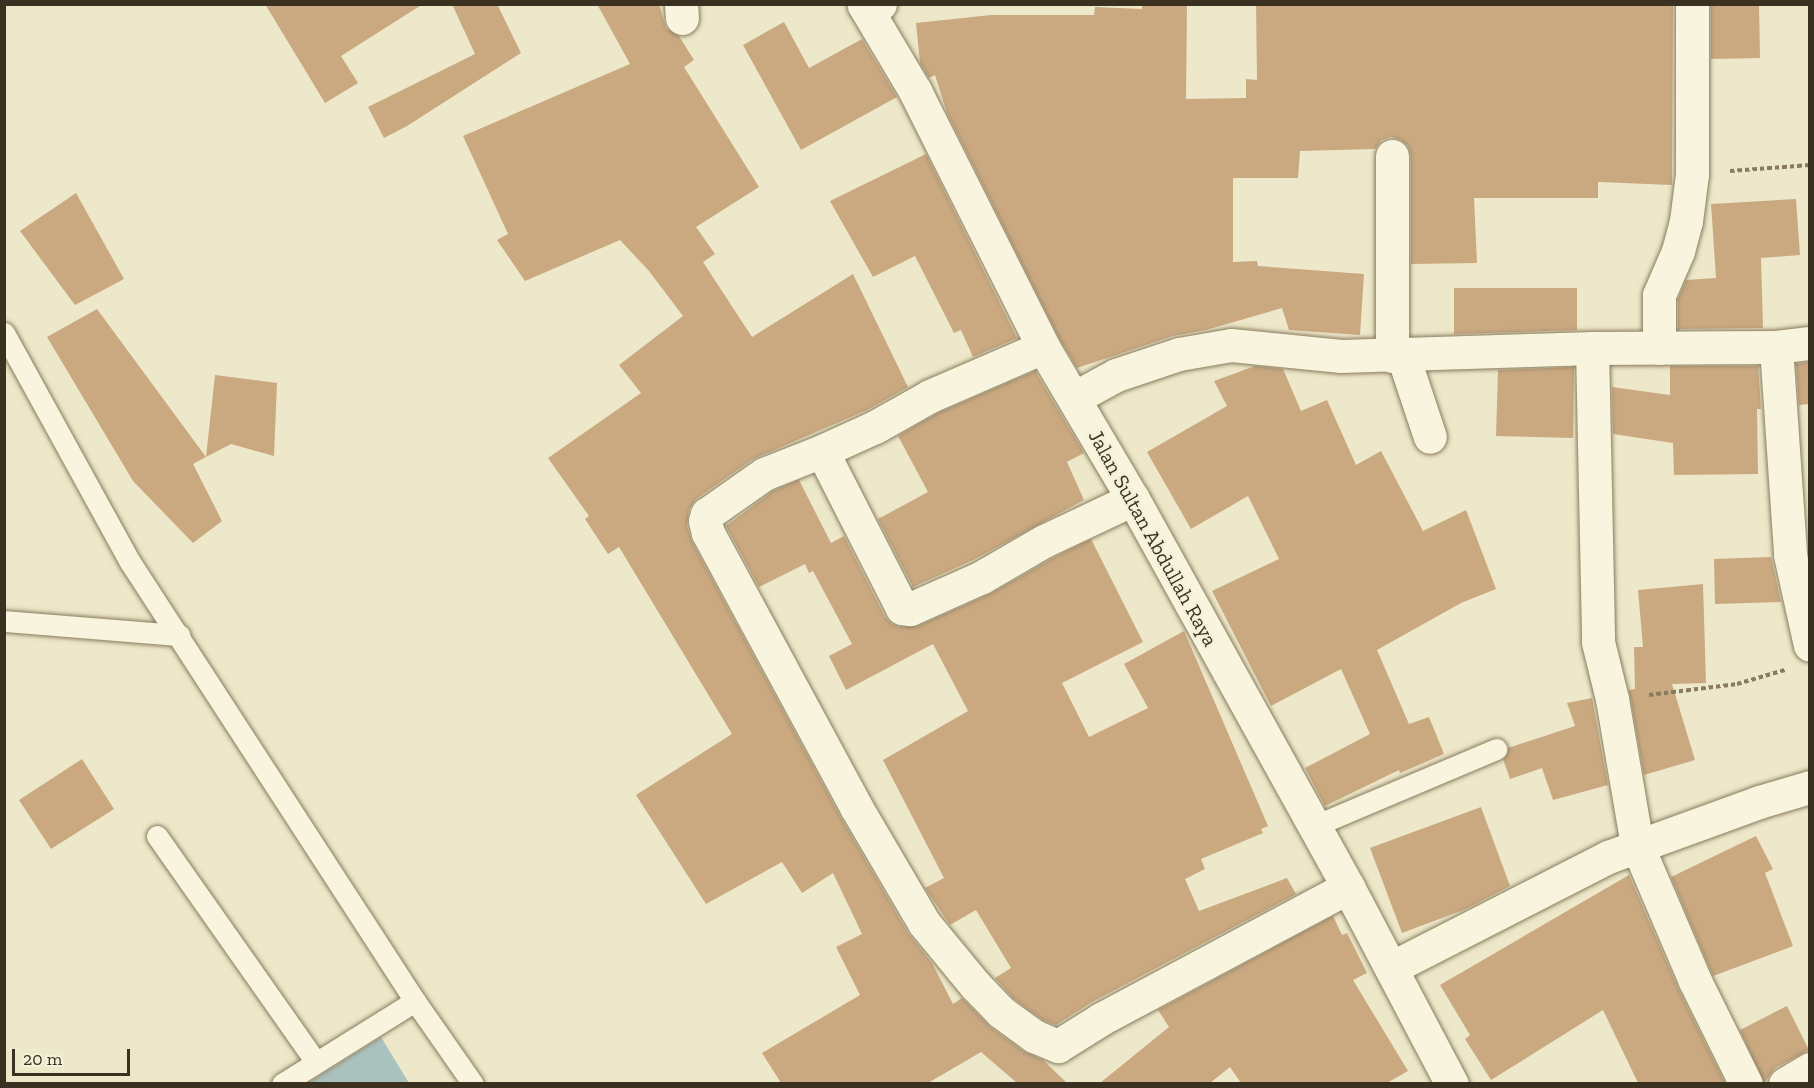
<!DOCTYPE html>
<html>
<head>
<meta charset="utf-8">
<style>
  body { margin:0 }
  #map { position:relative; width:1814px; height:1088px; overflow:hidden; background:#ede8c9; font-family:"Zilla Slab",serif }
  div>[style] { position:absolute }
  .water>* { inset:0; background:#aac2be }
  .building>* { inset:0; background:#caa981 }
  .path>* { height:4px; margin-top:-2px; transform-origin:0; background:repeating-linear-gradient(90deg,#897b5e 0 4.5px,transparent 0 7.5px) }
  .roads { filter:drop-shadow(0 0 2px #897b5e) drop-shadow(0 0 2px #897b5e) }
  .service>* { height:21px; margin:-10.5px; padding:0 10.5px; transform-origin:10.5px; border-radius:10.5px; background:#f8f4dd }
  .minor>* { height:33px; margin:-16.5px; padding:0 16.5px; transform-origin:16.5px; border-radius:16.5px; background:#f8f4dd }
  span { translate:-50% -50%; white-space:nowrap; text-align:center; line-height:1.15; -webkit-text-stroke:5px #f5f1d9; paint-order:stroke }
  .street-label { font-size:21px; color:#3a3121 }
  .frame { position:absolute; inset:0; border:6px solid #3a3121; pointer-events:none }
  .scale { position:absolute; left:12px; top:1049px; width:118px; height:27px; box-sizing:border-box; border:3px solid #3a3121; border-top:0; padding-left:8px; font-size:18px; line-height:21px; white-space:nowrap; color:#3a3121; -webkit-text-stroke:4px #f5f1d9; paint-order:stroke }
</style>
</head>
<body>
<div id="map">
  <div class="water">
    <i style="clip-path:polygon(381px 1037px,409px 1083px,308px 1083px)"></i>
  </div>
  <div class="building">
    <i style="clip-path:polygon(265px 4px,423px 4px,341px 56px,358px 83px,325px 103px)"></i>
    <i style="clip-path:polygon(452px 4px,497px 4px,521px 53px,407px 126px,384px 138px,368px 107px,475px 54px)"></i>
    <i style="clip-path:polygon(597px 4px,659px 4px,666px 28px,679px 36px,694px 60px,684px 67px,759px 187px,696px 227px,715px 254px,703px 262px,752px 337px,853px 274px,908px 387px,867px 410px,753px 459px,696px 499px,689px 509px,687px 526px,692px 542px,840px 816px,908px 933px,932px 963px,953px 1004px,962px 998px,990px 1027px,1023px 1051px,1043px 1060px,1067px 1083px,1017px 1083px,981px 1052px,928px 1083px,781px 1083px,762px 1053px,860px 995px,836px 947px,862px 934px,833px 873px,802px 893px,782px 862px,706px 904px,636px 795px,732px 734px,619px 547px,608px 554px,585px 519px,589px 516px,548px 458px,641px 393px,619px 365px,683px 316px,649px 271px,620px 240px,525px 281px,497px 240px,508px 234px,463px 136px,630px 64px)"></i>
    <i style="clip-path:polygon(1142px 4px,1187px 4px,1186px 99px,1246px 98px,1246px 79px,1257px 80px,1256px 4px,1673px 4px,1672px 185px,1598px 182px,1598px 198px,1474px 198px,1477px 263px,1411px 264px,1411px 156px,1408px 146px,1401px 140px,1391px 137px,1382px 140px,1375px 149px,1300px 151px,1298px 178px,1233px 178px,1233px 262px,1257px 261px,1258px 266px,1364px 274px,1360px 335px,1289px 330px,1282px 308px,1206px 330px,1173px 336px,1077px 368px,1059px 338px,947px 113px,935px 75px,929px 78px,920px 63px,916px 23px,991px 15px,1094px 15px,1095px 7px,1142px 9px)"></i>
    <i style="clip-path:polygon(1711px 4px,1759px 4px,1760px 58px,1711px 59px)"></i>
    <i style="clip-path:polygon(784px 22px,809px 68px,862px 39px,897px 97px,801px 150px,743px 45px)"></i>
    <i style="clip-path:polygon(926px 154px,1017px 338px,973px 357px,961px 330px,954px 333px,915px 256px,873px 277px,830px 201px)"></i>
    <i style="clip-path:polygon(76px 193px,124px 279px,75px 305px,20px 231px)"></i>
    <i style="clip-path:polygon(1796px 199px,1800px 255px,1761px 258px,1763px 328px,1678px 329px,1678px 299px,1686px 280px,1716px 278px,1711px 204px)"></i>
    <i style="clip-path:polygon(1454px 288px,1577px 288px,1577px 330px,1454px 334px)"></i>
    <i style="clip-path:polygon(97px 309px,206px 457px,193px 464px,222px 521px,193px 543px,133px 481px,47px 337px)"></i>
    <i style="clip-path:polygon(1809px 362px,1809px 404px,1799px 405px,1796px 364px)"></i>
    <i style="clip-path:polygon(1255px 366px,1283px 369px,1301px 411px,1327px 400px,1356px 465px,1381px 451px,1423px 531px,1466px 510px,1496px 589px,1461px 603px,1377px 650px,1409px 724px,1429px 717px,1444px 754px,1400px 773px,1399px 770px,1325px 806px,1305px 768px,1370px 734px,1341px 669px,1271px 706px,1212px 591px,1279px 559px,1248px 496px,1191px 529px,1147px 452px,1227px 406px,1214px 381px)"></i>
    <i style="clip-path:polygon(1670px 366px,1758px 366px,1761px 409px,1757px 409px,1758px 474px,1674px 475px,1673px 443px,1613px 434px,1612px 387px,1670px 395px)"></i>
    <i style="clip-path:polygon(1574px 367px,1573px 438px,1496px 436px,1498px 370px)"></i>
    <i style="clip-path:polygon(1035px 371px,1084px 453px,1067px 462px,1084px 500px,973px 560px,913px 587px,878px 519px,928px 492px,898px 436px,938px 413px)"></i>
    <i style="clip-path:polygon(215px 375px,277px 383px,274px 456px,231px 444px,206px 457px)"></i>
    <i style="clip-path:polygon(799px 480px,831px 543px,844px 536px,885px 617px,892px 624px,900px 627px,918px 626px,990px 594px,1053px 558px,1091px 539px,1143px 642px,1062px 683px,1089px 737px,1148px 708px,1124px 664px,1184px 631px,1268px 826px,1261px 829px,1263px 833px,1201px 859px,1205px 869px,1185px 879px,1199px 911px,1287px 878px,1296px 894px,1092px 1002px,1056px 1025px,1043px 1020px,1013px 998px,995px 978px,1011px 968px,976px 910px,950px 925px,925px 888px,944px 878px,883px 760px,968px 711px,933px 644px,846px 690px,829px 656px,852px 644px,813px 571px,809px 573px,805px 564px,759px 587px,726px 526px,773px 491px)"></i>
    <i style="clip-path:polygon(1771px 557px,1781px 602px,1715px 604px,1714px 559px)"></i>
    <i style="clip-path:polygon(1703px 584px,1706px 683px,1672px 684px,1695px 760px,1644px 775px,1629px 690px,1635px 689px,1634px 647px,1643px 647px,1638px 590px)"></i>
    <i style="clip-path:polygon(1592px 698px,1608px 785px,1553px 800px,1542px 768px,1510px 779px,1503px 759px,1508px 748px,1575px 726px,1567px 703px)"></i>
    <i style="clip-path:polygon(82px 759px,114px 809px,51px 849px,19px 800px)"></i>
    <i style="clip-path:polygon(1481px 807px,1510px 886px,1466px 909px,1402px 933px,1370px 848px)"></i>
    <i style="clip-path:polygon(1756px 836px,1773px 869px,1765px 873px,1793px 946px,1713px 976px,1671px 877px)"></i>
    <i style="clip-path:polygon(1629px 875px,1678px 988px,1725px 1083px,1638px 1083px,1603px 1010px,1491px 1080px,1465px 1039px,1470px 1035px,1440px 985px)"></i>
    <i style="clip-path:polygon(1333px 916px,1342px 935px,1347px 933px,1367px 973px,1353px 980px,1408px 1071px,1387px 1083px,1241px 1083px,1230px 1067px,1210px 1083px,1100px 1083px,1169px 1027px,1158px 1010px)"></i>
    <i style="clip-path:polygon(1787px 1006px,1809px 1050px,1775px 1068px,1764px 1083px,1740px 1030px)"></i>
  </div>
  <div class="path">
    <i style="left:1730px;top:171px;width:80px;rotate:-4.3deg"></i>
    <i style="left:1649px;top:695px;width:89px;rotate:-7.1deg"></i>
    <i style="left:1737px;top:684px;width:50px;rotate:-16.3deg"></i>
  </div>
  <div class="roads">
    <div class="service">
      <i style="left:4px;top:333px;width:261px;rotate:61.2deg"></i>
      <i style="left:130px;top:562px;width:523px;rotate:57.01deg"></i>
      <i style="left:415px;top:1001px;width:101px;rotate:55.1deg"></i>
      <i style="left:4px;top:621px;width:176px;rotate:4.6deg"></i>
      <i style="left:1314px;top:826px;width:198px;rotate:-22.9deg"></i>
      <i style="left:157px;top:836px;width:276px;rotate:54.9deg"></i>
      <i style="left:282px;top:1084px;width:157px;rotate:-32deg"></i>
    </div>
    <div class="minor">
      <i style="left:681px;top:4px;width:14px;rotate:86deg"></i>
      <i style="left:880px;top:4px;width:16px;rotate:176deg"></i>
      <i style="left:864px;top:5px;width:100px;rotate:59.3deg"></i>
      <i style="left:915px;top:91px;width:286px;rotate:63.4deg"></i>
      <i style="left:1043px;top:347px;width:177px;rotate:59.4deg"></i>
      <i style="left:1133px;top:499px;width:444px;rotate:61deg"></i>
      <i style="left:1348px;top:887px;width:223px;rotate:62.2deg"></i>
      <i style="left:1392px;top:156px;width:200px;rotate:90deg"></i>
      <i style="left:1776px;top:347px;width:208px;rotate:86.1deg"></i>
      <i style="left:1790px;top:555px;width:92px;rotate:77.5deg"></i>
      <i style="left:1592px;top:348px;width:294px;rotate:88.8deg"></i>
      <i style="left:1598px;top:642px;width:59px;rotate:76.2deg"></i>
      <i style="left:1612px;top:699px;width:148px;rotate:80.3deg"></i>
      <i style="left:1637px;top:845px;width:148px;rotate:66.9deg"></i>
      <i style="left:1695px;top:981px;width:115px;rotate:63.7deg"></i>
      <i style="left:1659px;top:348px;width:53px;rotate:-90deg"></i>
      <i style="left:1659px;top:295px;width:48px;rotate:-66.6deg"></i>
      <i style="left:1678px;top:251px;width:31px;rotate:-75deg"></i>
      <i style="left:1686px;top:221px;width:47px;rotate:-82.7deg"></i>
      <i style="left:1692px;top:174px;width:170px;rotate:-90deg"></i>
      <i style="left:1403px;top:356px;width:85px;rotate:71.6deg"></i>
      <i style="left:1074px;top:398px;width:48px;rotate:-28.7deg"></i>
      <i style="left:1116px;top:375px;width:66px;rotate:-18.4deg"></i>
      <i style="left:1179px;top:354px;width:53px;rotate:-9.8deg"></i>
      <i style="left:1231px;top:345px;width:111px;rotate:5.7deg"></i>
      <i style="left:1341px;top:356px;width:251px;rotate:-1.8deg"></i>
      <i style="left:1592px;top:348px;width:184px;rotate:-0.3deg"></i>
      <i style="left:1776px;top:347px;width:34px;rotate:-7deg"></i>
      <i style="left:822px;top:451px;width:58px;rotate:-24.4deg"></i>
      <i style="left:875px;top:427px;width:63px;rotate:-29.4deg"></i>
      <i style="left:930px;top:396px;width:123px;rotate:-23.4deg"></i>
      <i style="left:1133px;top:499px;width:98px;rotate:154.7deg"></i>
      <i style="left:1044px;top:541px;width:72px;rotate:149.9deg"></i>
      <i style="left:982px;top:577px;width:79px;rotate:156deg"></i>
      <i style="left:910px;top:609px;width:8px;rotate:-173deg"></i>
      <i style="left:902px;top:608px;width:176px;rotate:-117deg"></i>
      <i style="left:822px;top:451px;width:62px;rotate:158.4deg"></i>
      <i style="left:764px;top:474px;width:70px;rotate:144.9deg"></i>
      <i style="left:707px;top:514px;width:7px;rotate:106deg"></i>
      <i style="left:705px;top:521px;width:12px;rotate:76deg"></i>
      <i style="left:708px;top:533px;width:311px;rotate:61.6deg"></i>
      <i style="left:856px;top:807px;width:134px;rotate:59.6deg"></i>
      <i style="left:924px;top:923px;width:80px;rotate:50.6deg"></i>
      <i style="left:975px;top:985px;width:37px;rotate:46deg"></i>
      <i style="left:1001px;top:1012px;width:41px;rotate:36deg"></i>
      <i style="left:1034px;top:1036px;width:26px;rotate:23deg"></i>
      <i style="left:1058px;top:1046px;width:51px;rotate:-32.1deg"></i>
      <i style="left:1101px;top:1019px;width:280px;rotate:-28.1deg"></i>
      <i style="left:1391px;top:968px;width:244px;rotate:-27.1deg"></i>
      <i style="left:1608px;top:857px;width:161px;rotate:-20deg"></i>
      <i style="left:1759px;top:802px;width:53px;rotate:-16.4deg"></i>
      <i style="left:1785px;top:1084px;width:29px;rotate:-31deg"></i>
    </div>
  </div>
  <div class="street-label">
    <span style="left:1153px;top:538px;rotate:61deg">Jalan Sultan Abdullah Raya</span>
  </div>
  <div class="frame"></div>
  <div class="scale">20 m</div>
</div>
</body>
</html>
